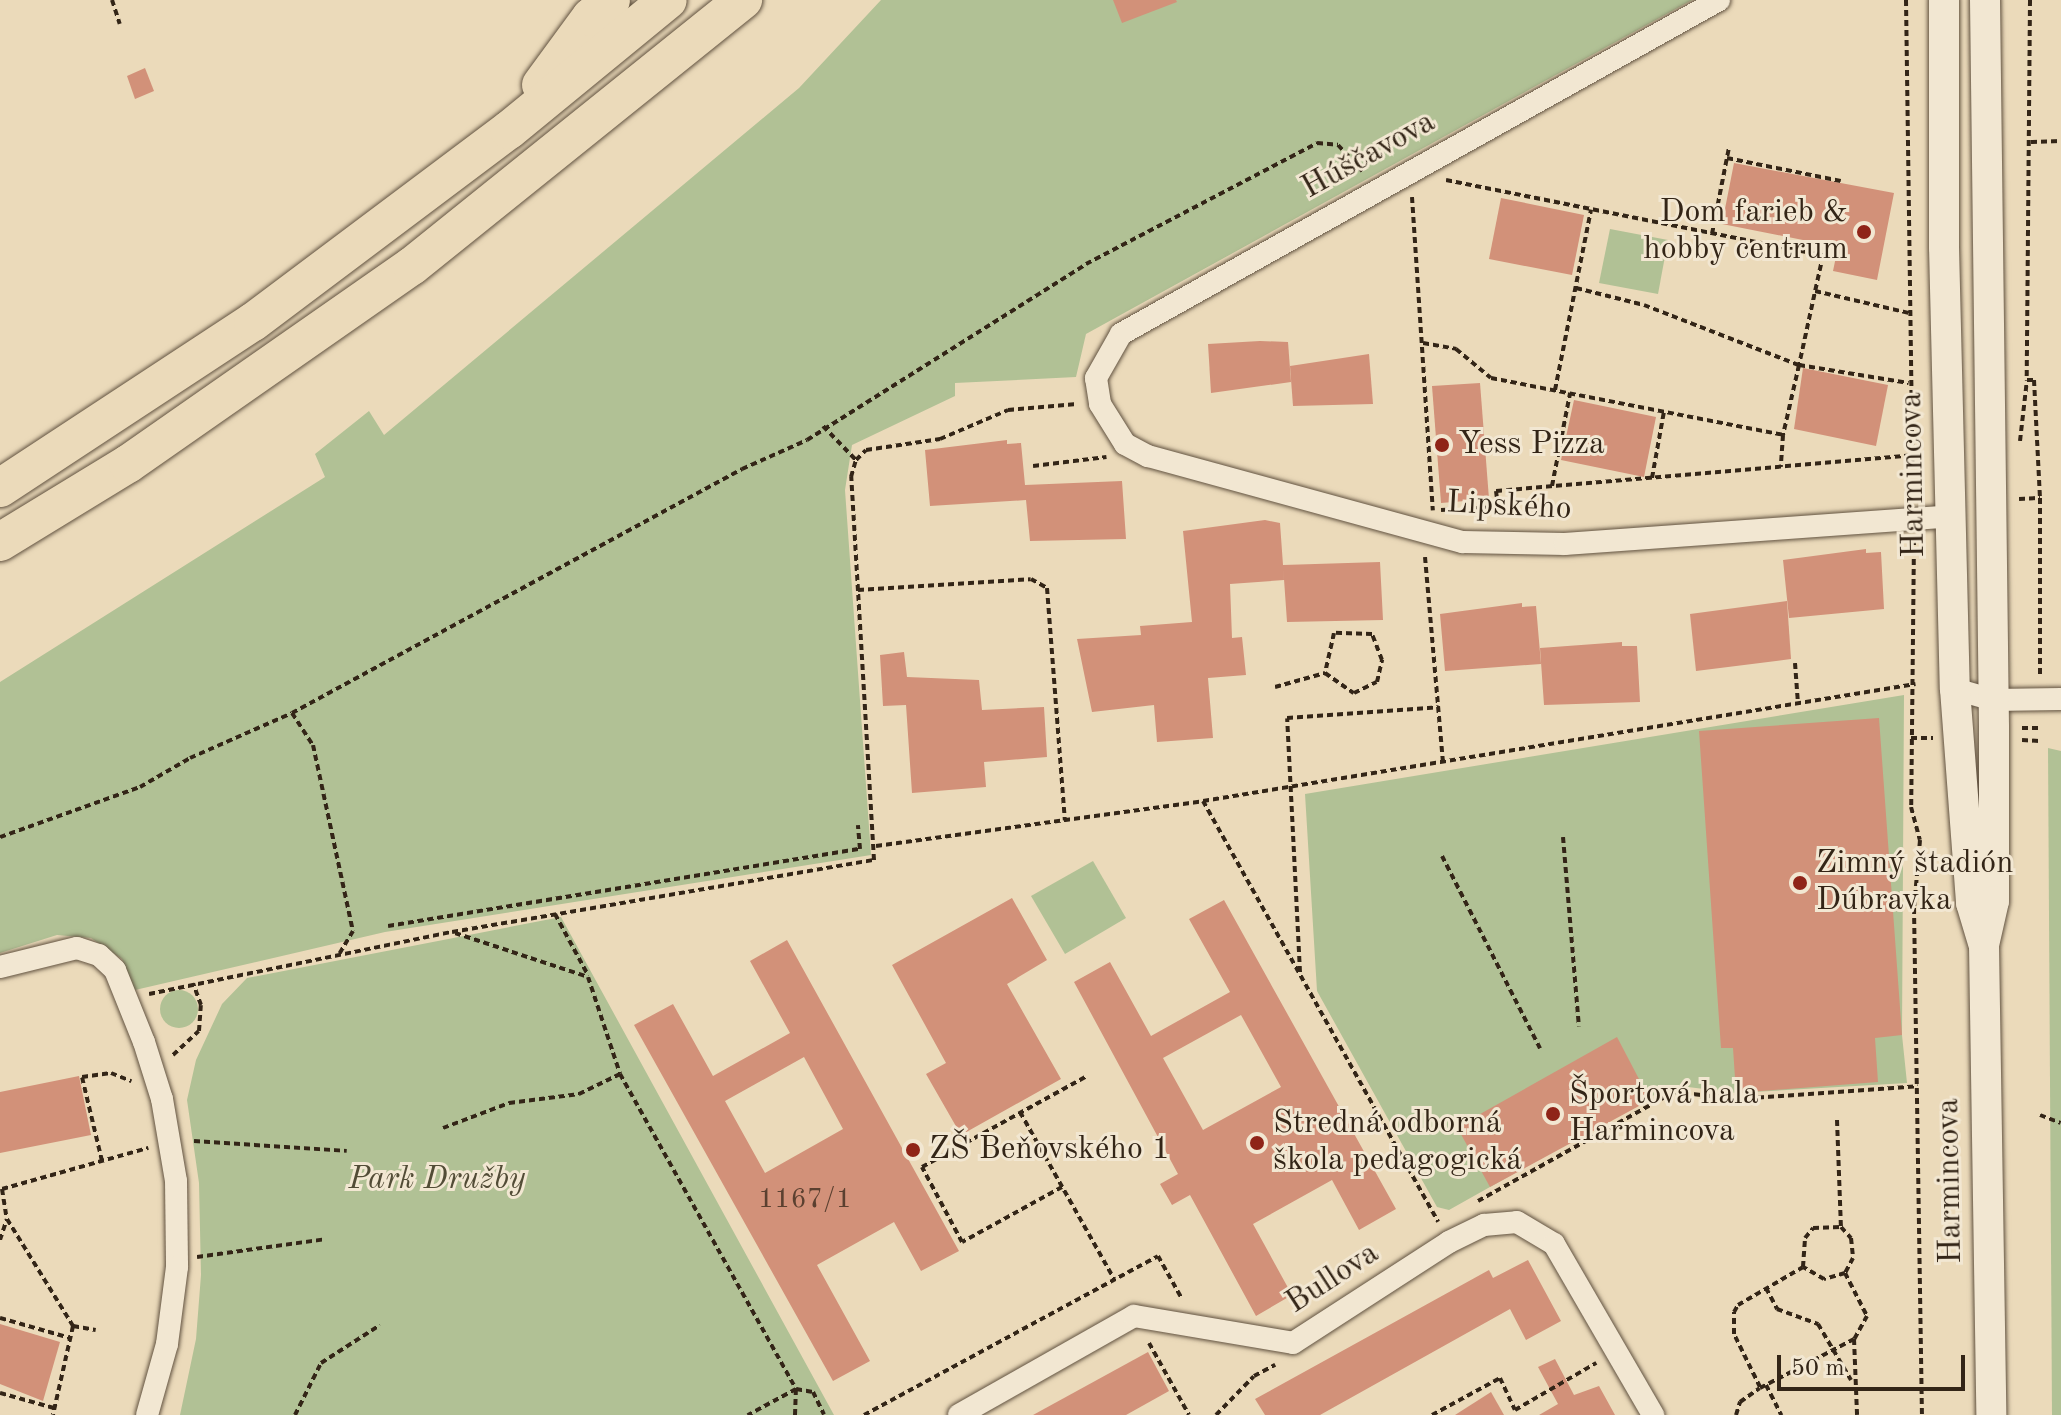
<!DOCTYPE html>
<html>
<head>
<meta charset="utf-8">
<style>
  body { margin:0 }
  #map { position:relative; width:2061px; height:1415px; overflow:hidden; background:#ebdaba; font-family:"Old Standard TT",serif }
  div>[style] { position:absolute }
  .green>* { inset:0; background:#b1c195 }
  .round { border-radius:50% }
  .building>* { inset:0; background:#d29179 }
  .path>* { height:4px; margin-top:-2px; transform-origin:0; background:repeating-linear-gradient(90deg,#332517 0 6px,transparent 0 10px) }
  .roads { filter:drop-shadow(0 0 2px #615240) drop-shadow(0 0 2px #615240) }
  .street>* { height:22px; margin:-11px; padding:0 11px; transform-origin:11px; border-radius:11px; background:#f2e7d2 }
  .secondary>* { height:30px; margin:-15px; padding:0 15px; transform-origin:15px; border-radius:15px; background:#f2e7d2 }
  .highway>* { height:38px; margin:-19px; padding:0 19px; transform-origin:19px; border-radius:19px; background:#ebdaba }
  .dots>* { width:22px; height:22px; translate:-50% -50%; box-sizing:border-box; border:4px solid #f2e7d2; border-radius:50% }
  span { translate:-50% -50%; white-space:nowrap; text-align:center; line-height:1.15; -webkit-text-stroke:6px #f2e7d2; paint-order:stroke }
  .number-label { font-size:28px; color:#5b4030 }
  .number-label span { -webkit-text-stroke-width:0 }
  .street-label { font-size:32px; color:#332517 }
  .poi-label { font-size:32px; color:#332517 }
  .right { translate:-100% -50%; text-align:right }
  .left { translate:0 -50%; text-align:left }
  .park-label { font-size:32px; color:#524c36; font-style:italic }
  .scale { position:absolute; left:1777px; top:1355px; width:188px; height:36px; box-sizing:border-box; border:4px solid #332517; border-top:0; padding-left:10px; font-size:24px; line-height:28px; white-space:nowrap; color:#332517; -webkit-text-stroke:6px #f2e7d2; paint-order:stroke }
</style>
</head>
<body>
<div id="map">
  <div class="green">
    <i style="clip-path:polygon(881px 0,1692px 0,1086px 334px,1076px 377px,955px 383px,955px 396px,852px 445px,845px 490px,871px 855px,385px 932px,135px 990px,122px 959px,91px 938px,57px 935px,0 953px,0 682px,325px 477px,315px 454px,369px 411px,384px 435px,799px 88px)"></i>
    <i style="clip-path:polygon(1610px 229px,1668px 240px,1658px 294px,1599px 283px)"></i>
    <i style="clip-path:polygon(1904px 695px,1902px 1035px,1907px 1083px,1736px 1093px,1672px 1085px,1449px 1210px,1437px 1207px,1317px 991px,1305px 794px)"></i>
    <i style="clip-path:polygon(2048px 748px,2061px 751px,2061px 1415px,2052px 1415px)"></i>
    <i style="clip-path:polygon(1093px 861px,1126px 918px,1065px 954px,1031px 896px)"></i>
    <i style="clip-path:polygon(561px 917px,834px 1415px,180px 1415px,196px 1339px,201px 1275px,199px 1183px,187px 1100px,196px 1060px,222px 1004px,247px 978px)"></i>
    <i class="round" style="left:160px;top:990px;width:38px;height:38px"></i>
  </div>
  <div class="building">
    <i style="clip-path:polygon(1113px 0,1176px 0,1177px 2px,1122px 23px)"></i>
    <i style="clip-path:polygon(145px 68px,154px 91px,135px 99px,127px 76px)"></i>
    <i style="clip-path:polygon(1734px 163px,1894px 193px,1877px 280px,1833px 271px,1838px 247px,1722px 224px)"></i>
    <i style="clip-path:polygon(1501px 198px,1584px 215px,1572px 275px,1489px 259px)"></i>
    <i style="clip-path:polygon(1260px 341px,1288px 342px,1291px 382px,1211px 393px,1208px 344px)"></i>
    <i style="clip-path:polygon(1369px 354px,1373px 404px,1293px 406px,1290px 366px)"></i>
    <i style="clip-path:polygon(1803px 368px,1888px 385px,1876px 446px,1794px 429px)"></i>
    <i style="clip-path:polygon(1480px 383px,1489px 499px,1441px 503px,1432px 386px)"></i>
    <i style="clip-path:polygon(1574px 400px,1656px 417px,1644px 477px,1561px 460px)"></i>
    <i style="clip-path:polygon(1007px 440px,1007px 444px,1021px 443px,1025px 485px,1122px 481px,1126px 539px,1030px 541px,1026px 500px,930px 506px,925px 450px)"></i>
    <i style="clip-path:polygon(1265px 520px,1280px 523px,1283px 565px,1380px 562px,1383px 620px,1287px 622px,1283px 565px,1284px 580px,1230px 584px,1232px 638px,1242px 637px,1246px 675px,1208px 678px,1213px 738px,1157px 742px,1154px 705px,1092px 712px,1077px 639px,1141px 635px,1140px 626px,1192px 622px,1183px 531px)"></i>
    <i style="clip-path:polygon(1866px 549px,1866px 553px,1881px 552px,1884px 609px,1789px 618px,1783px 560px)"></i>
    <i style="clip-path:polygon(1787px 601px,1791px 659px,1696px 671px,1690px 614px)"></i>
    <i style="clip-path:polygon(1522px 603px,1522px 607px,1536px 606px,1541px 664px,1445px 671px,1440px 614px)"></i>
    <i style="clip-path:polygon(1622px 642px,1622px 646px,1637px 646px,1640px 702px,1544px 705px,1540px 648px)"></i>
    <i style="clip-path:polygon(904px 652px,907px 677px,979px 680px,982px 710px,1044px 707px,1047px 757px,984px 762px,986px 787px,912px 793px,906px 705px,883px 706px,880px 655px)"></i>
    <i style="clip-path:polygon(1879px 718px,1902px 1035px,1875px 1038px,1878px 1082px,1736px 1093px,1733px 1048px,1721px 1048px,1699px 731px)"></i>
    <i style="clip-path:polygon(1012px 898px,1047px 960px,1007px 984px,1061px 1079px,961px 1135px,926px 1074px,946px 1063px,892px 965px)"></i>
    <i style="clip-path:polygon(evenodd,1224px 900px,1396px 1209px,1359px 1230px,1332px 1180px,1253px 1224px,1292px 1295px,1256px 1316px,1190px 1195px,1172px 1205px,1160px 1184px,1178px 1174px,1074px 982px,1110px 962px,1151px 1036px,1230px 992px,1189px 919px,1224px 900px,1241px 1015px,1281px 1087px,1203px 1130px,1163px 1058px,1241px 1015px)"></i>
    <i style="clip-path:polygon(evenodd,787px 940px,959px 1251px,921px 1271px,894px 1222px,817px 1265px,870px 1361px,833px 1381px,634px 1025px,673px 1004px,713px 1076px,790px 1033px,750px 961px,787px 940px,804px 1057px,843px 1129px,765px 1173px,725px 1101px,804px 1057px)"></i>
    <i style="clip-path:polygon(1617px 1037px,1650px 1100px,1490px 1187px,1457px 1127px)"></i>
    <i style="clip-path:polygon(79px 1076px,91px 1135px,0 1153px,0 1092px)"></i>
    <i style="clip-path:polygon(1528px 1260px,1561px 1321px,1526px 1340px,1510px 1309px,1320px 1415px,1265px 1415px,1255px 1399px,1489px 1270px,1493px 1278px)"></i>
    <i style="clip-path:polygon(0 1324px,60px 1342px,43px 1401px,0 1384px)"></i>
    <i style="clip-path:polygon(1148px 1352px,1169px 1391px,1126px 1415px,1033px 1415px)"></i>
    <i style="clip-path:polygon(1555px 1359px,1574px 1395px,1599px 1386px,1615px 1415px,1539px 1415px,1558px 1404px,1538px 1367px)"></i>
    <i style="clip-path:polygon(1491px 1392px,1504px 1415px,1455px 1415px)"></i>
  </div>
  <div class="path">
    <i style="left:112px;top:0;width:25px;rotate:72deg"></i>
    <i style="left:1906px;top:0;width:494px;rotate:89.2deg"></i>
    <i style="left:2030px;top:0;width:380px;rotate:90.5deg"></i>
    <i style="left:2027px;top:380px;width:7px"></i>
    <i style="left:2034px;top:380px;width:118px;rotate:87.1deg"></i>
    <i style="left:2040px;top:498px;width:180px;rotate:90deg"></i>
    <i style="left:2031px;top:142px;width:30px;rotate:-2deg"></i>
    <i style="left:1727px;top:158px;width:116px;rotate:11.4deg"></i>
    <i style="left:1446px;top:180px;width:384px;rotate:11.3deg"></i>
    <i style="left:1823px;top:255px;width:113px;rotate:102.3deg"></i>
    <i style="left:1799px;top:365px;width:111px;rotate:9.3deg"></i>
    <i style="left:1412px;top:197px;width:314px;rotate:86.2deg"></i>
    <i style="left:1712px;top:234px;width:89px;rotate:-78.9deg"></i>
    <i style="left:1576px;top:288px;width:70px;rotate:14deg"></i>
    <i style="left:1644px;top:305px;width:166px;rotate:21.2deg"></i>
    <i style="left:1799px;top:365px;width:72px;rotate:102.9deg"></i>
    <i style="left:1815px;top:291px;width:97px;rotate:13.2deg"></i>
    <i style="left:1423px;top:343px;width:34px;rotate:10deg"></i>
    <i style="left:1456px;top:349px;width:45px;rotate:39.6deg"></i>
    <i style="left:1491px;top:378px;width:298px;rotate:11deg"></i>
    <i style="left:1783px;top:435px;width:32px;rotate:94deg"></i>
    <i style="left:1555px;top:390px;width:184px;rotate:-78.7deg"></i>
    <i style="left:823px;top:426px;width:47px;rotate:45.9deg"></i>
    <i style="left:2020px;top:441px;width:61px;rotate:-83.5deg"></i>
    <i style="left:1033px;top:466px;width:74px;rotate:-7deg"></i>
    <i style="left:1652px;top:478px;width:68px;rotate:-79.8deg"></i>
    <i style="left:1552px;top:486px;width:95px;rotate:-79deg"></i>
    <i style="left:2019px;top:499px;width:21px;rotate:-3deg"></i>
    <i style="left:1441px;top:510px;width:57px;rotate:-3deg"></i>
    <i style="left:1498px;top:507px;width:16px;rotate:-97deg"></i>
    <i style="left:1496px;top:491px;width:418px;rotate:-4.9deg"></i>
    <i style="left:1914px;top:539px;width:268px;rotate:90.6deg"></i>
    <i style="left:1911px;top:807px;width:34px;rotate:75deg"></i>
    <i style="left:1920px;top:840px;width:68px;rotate:95deg"></i>
    <i style="left:1914px;top:908px;width:507px;rotate:89.1deg"></i>
    <i style="left:1425px;top:557px;width:206px;rotate:85deg"></i>
    <i style="left:858px;top:590px;width:173px;rotate:-3.6deg"></i>
    <i style="left:1031px;top:579px;width:18px;rotate:29deg"></i>
    <i style="left:1047px;top:588px;width:233px;rotate:85.6deg"></i>
    <i style="left:1795px;top:663px;width:41px;rotate:85.8deg"></i>
    <i style="left:1275px;top:687px;width:52px;rotate:-15.6deg"></i>
    <i style="left:1325px;top:673px;width:35px;rotate:35deg"></i>
    <i style="left:1354px;top:693px;width:25px;rotate:-26deg"></i>
    <i style="left:1377px;top:682px;width:23px;rotate:-77deg"></i>
    <i style="left:1382px;top:660px;width:28px;rotate:-111deg"></i>
    <i style="left:1372px;top:634px;width:38px;rotate:-178deg"></i>
    <i style="left:1334px;top:633px;width:41px;rotate:102.7deg"></i>
    <i style="left:292px;top:713px;width:38px;rotate:57deg"></i>
    <i style="left:313px;top:745px;width:190px;rotate:77.9deg"></i>
    <i style="left:353px;top:931px;width:26px;rotate:121deg"></i>
    <i style="left:2022px;top:728px;width:17px"></i>
    <i style="left:1911px;top:738px;width:22px"></i>
    <i style="left:2022px;top:740px;width:17px;rotate:3deg"></i>
    <i style="left:1203px;top:801px;width:482px;rotate:60.8deg"></i>
    <i style="left:0;top:837px;width:149px;rotate:-19.7deg"></i>
    <i style="left:140px;top:787px;width:58px;rotate:-30.1deg"></i>
    <i style="left:190px;top:758px;width:111px;rotate:-23.8deg"></i>
    <i style="left:292px;top:713px;width:512px;rotate:-28.47deg"></i>
    <i style="left:742px;top:469px;width:71px;rotate:-24deg"></i>
    <i style="left:807px;top:440px;width:330px;rotate:-32.2deg"></i>
    <i style="left:1086px;top:264px;width:261px;rotate:-27.6deg"></i>
    <i style="left:1317px;top:143px;width:21px;rotate:5deg"></i>
    <i style="left:1338px;top:145px;width:37px;rotate:47deg"></i>
    <i style="left:1563px;top:837px;width:190px;rotate:85.2deg"></i>
    <i style="left:876px;top:846px;width:330px;rotate:-7.8deg"></i>
    <i style="left:1203px;top:801px;width:722px;rotate:-9.33deg"></i>
    <i style="left:1442px;top:856px;width:216px;rotate:63deg"></i>
    <i style="left:555px;top:914px;width:69px;rotate:61.6deg"></i>
    <i style="left:388px;top:926px;width:478px;rotate:-9.3deg"></i>
    <i style="left:860px;top:849px;width:24px;rotate:-95deg"></i>
    <i style="left:455px;top:933px;width:140px;rotate:18.3deg"></i>
    <i style="left:588px;top:977px;width:102px;rotate:71.7deg"></i>
    <i style="left:620px;top:1074px;width:361px;rotate:60.8deg"></i>
    <i style="left:796px;top:1389px;width:55px;rotate:151.6deg"></i>
    <i style="left:1300px;top:972px;width:254px;rotate:-92.9deg"></i>
    <i style="left:1287px;top:718px;width:152px;rotate:-4.1deg"></i>
    <i style="left:149px;top:994px;width:309px;rotate:-11.6deg"></i>
    <i style="left:452px;top:932px;width:428px;rotate:-9.7deg"></i>
    <i style="left:874px;top:860px;width:384px;rotate:-93.4deg"></i>
    <i style="left:851px;top:477px;width:18px;rotate:-74deg"></i>
    <i style="left:856px;top:460px;width:14px;rotate:-45deg"></i>
    <i style="left:866px;top:450px;width:75px;rotate:-8.5deg"></i>
    <i style="left:940px;top:439px;width:74px;rotate:-23.1deg"></i>
    <i style="left:1008px;top:410px;width:69px;rotate:-5deg"></i>
    <i style="left:173px;top:1055px;width:35px;rotate:-43deg"></i>
    <i style="left:199px;top:1031px;width:26px;rotate:-86deg"></i>
    <i style="left:201px;top:1005px;width:23px;rotate:-110deg"></i>
    <i style="left:1020px;top:1112px;width:192px;rotate:60.6deg"></i>
    <i style="left:2040px;top:1115px;width:22px;rotate:21deg"></i>
    <i style="left:1837px;top:1120px;width:107px;rotate:87.9deg"></i>
    <i style="left:443px;top:1128px;width:71px;rotate:-20.7deg"></i>
    <i style="left:509px;top:1103px;width:71px;rotate:-7.3deg"></i>
    <i style="left:579px;top:1094px;width:46px;rotate:-26deg"></i>
    <i style="left:194px;top:1141px;width:153px;rotate:3.7deg"></i>
    <i style="left:102px;top:1161px;width:86px;rotate:-103.4deg"></i>
    <i style="left:82px;top:1077px;width:29px;rotate:-8deg"></i>
    <i style="left:111px;top:1073px;width:22px;rotate:22deg"></i>
    <i style="left:1062px;top:1187px;width:114px;rotate:151.2deg"></i>
    <i style="left:962px;top:1242px;width:85px;rotate:-118.1deg"></i>
    <i style="left:922px;top:1167px;width:188px;rotate:-28.9deg"></i>
    <i style="left:2px;top:1189px;width:30px;rotate:81deg"></i>
    <i style="left:7px;top:1219px;width:126px;rotate:58.3deg"></i>
    <i style="left:73px;top:1326px;width:91px;rotate:102.7deg"></i>
    <i style="left:2px;top:1189px;width:152px;rotate:-15.7deg"></i>
    <i style="left:1478px;top:1201px;width:224px;rotate:-29.1deg"></i>
    <i style="left:1674px;top:1092px;width:64px;rotate:6.2deg"></i>
    <i style="left:1738px;top:1099px;width:180px;rotate:-4.1deg"></i>
    <i style="left:0;top:1240px;width:22px;rotate:-72deg"></i>
    <i style="left:197px;top:1257px;width:130px;rotate:-7.9deg"></i>
    <i style="left:1845px;top:1273px;width:22px;rotate:164deg"></i>
    <i style="left:1824px;top:1279px;width:24px;rotate:-150deg"></i>
    <i style="left:1803px;top:1267px;width:29px;rotate:-86deg"></i>
    <i style="left:1805px;top:1238px;width:13px;rotate:-51deg"></i>
    <i style="left:1813px;top:1228px;width:28px;rotate:-2deg"></i>
    <i style="left:1841px;top:1227px;width:15px;rotate:48deg"></i>
    <i style="left:1851px;top:1238px;width:20px;rotate:84deg"></i>
    <i style="left:1853px;top:1258px;width:17px;rotate:118deg"></i>
    <i style="left:1845px;top:1273px;width:48px;rotate:62.9deg"></i>
    <i style="left:1867px;top:1316px;width:26px;rotate:119deg"></i>
    <i style="left:1766px;top:1288px;width:24px;rotate:62deg"></i>
    <i style="left:1777px;top:1309px;width:44px;rotate:20.1deg"></i>
    <i style="left:1818px;top:1324px;width:65px;rotate:59.5deg"></i>
    <i style="left:0;top:1318px;width:73px;rotate:15.9deg"></i>
    <i style="left:73px;top:1326px;width:23px;rotate:10deg"></i>
    <i style="left:1149px;top:1343px;width:82px;rotate:60.9deg"></i>
    <i style="left:1766px;top:1385px;width:34px;rotate:63deg"></i>
    <i style="left:1760px;top:1387px;width:59px;rotate:-116.1deg"></i>
    <i style="left:1734px;top:1334px;width:22px;rotate:-90deg"></i>
    <i style="left:1734px;top:1312px;width:8px;rotate:-60deg"></i>
    <i style="left:1738px;top:1305px;width:75px;rotate:-30.3deg"></i>
    <i style="left:0;top:1393px;width:56px;rotate:15.5deg"></i>
    <i style="left:295px;top:1415px;width:58px;rotate:-63.4deg"></i>
    <i style="left:321px;top:1363px;width:70px;rotate:-32.8deg"></i>
    <i style="left:795px;top:1415px;width:26px;rotate:-88deg"></i>
    <i style="left:796px;top:1389px;width:17px;rotate:10deg"></i>
    <i style="left:813px;top:1392px;width:25px;rotate:64deg"></i>
    <i style="left:864px;top:1415px;width:334px;rotate:-28.4deg"></i>
    <i style="left:1158px;top:1256px;width:49px;rotate:60.8deg"></i>
    <i style="left:1216px;top:1415px;width:54px;rotate:-45.7deg"></i>
    <i style="left:1254px;top:1376px;width:24px;rotate:-28deg"></i>
    <i style="left:1432px;top:1415px;width:77px;rotate:-28.6deg"></i>
    <i style="left:1500px;top:1378px;width:35px;rotate:65deg"></i>
    <i style="left:1515px;top:1410px;width:94px;rotate:-30.1deg"></i>
    <i style="left:1736px;top:1415px;width:14px;rotate:-73deg"></i>
    <i style="left:1740px;top:1402px;width:24px;rotate:-35deg"></i>
    <i style="left:1760px;top:1388px;width:106px;rotate:-27.5deg"></i>
    <i style="left:1854px;top:1339px;width:76px;rotate:87.7deg"></i>
  </div>
  <div class="roads">
    <div class="street">
      <i style="left:1719px;top:0;width:685px;rotate:150.82deg"></i>
      <i style="left:1121px;top:334px;width:51px;rotate:119.6deg"></i>
      <i style="left:1096px;top:378px;width:26px;rotate:81deg"></i>
      <i style="left:1100px;top:404px;width:47px;rotate:58deg"></i>
      <i style="left:1125px;top:444px;width:26px;rotate:28deg"></i>
      <i style="left:1148px;top:456px;width:327px;rotate:15.3deg"></i>
      <i style="left:1463px;top:542px;width:102px;rotate:1.1deg"></i>
      <i style="left:1565px;top:544px;width:387px;rotate:-4.1deg"></i>
      <i style="left:1955px;top:689px;width:40px;rotate:16deg"></i>
      <i style="left:1993px;top:700px;width:68px;rotate:-0.8deg"></i>
      <i style="left:0;top:967px;width:79px;rotate:-13.9deg"></i>
      <i style="left:77px;top:948px;width:23px;rotate:18deg"></i>
      <i style="left:99px;top:955px;width:22px;rotate:43deg"></i>
      <i style="left:115px;top:970px;width:78px;rotate:68.1deg"></i>
      <i style="left:144px;top:1042px;width:60px;rotate:72.5deg"></i>
      <i style="left:162px;top:1099px;width:83px;rotate:80.3deg"></i>
      <i style="left:176px;top:1181px;width:86px;rotate:89.3deg"></i>
      <i style="left:177px;top:1267px;width:78px;rotate:97.4deg"></i>
      <i style="left:167px;top:1344px;width:74px;rotate:105.7deg"></i>
      <i style="left:959px;top:1415px;width:201px;rotate:-29.5deg"></i>
      <i style="left:1134px;top:1316px;width:161px;rotate:9.6deg"></i>
      <i style="left:1293px;top:1343px;width:186px;rotate:-32.9deg"></i>
      <i style="left:1449px;top:1242px;width:39px;rotate:-26deg"></i>
      <i style="left:1484px;top:1225px;width:33px;rotate:-5deg"></i>
      <i style="left:1517px;top:1222px;width:43px;rotate:30.7deg"></i>
      <i style="left:1554px;top:1244px;width:198px;rotate:59.9deg"></i>
    </div>
    <div class="secondary">
      <i style="left:1944px;top:0;width:247px;rotate:90deg"></i>
      <i style="left:1944px;top:247px;width:442px;rotate:88.6deg"></i>
      <i style="left:1955px;top:689px;width:215px;rotate:85.7deg"></i>
      <i style="left:1971px;top:903px;width:42px;rotate:73.3deg"></i>
      <i style="left:1985px;top:0;width:727px;rotate:89.29deg"></i>
      <i style="left:1994px;top:727px;width:174px;rotate:90deg"></i>
      <i style="left:1994px;top:901px;width:45px;rotate:102.8deg"></i>
      <i style="left:1984px;top:945px;width:470px;rotate:89.1deg"></i>
    </div>
    <div class="highway">
      <i style="left:541px;top:85px;width:84px;rotate:-53.7deg"></i>
      <i style="left:591px;top:17px;width:26px;rotate:-40deg"></i>
      <i style="left:0;top:488px;width:303px;rotate:-33.3deg"></i>
      <i style="left:253px;top:322px;width:320px;rotate:-36.9deg"></i>
      <i style="left:509px;top:130px;width:205px;rotate:-39.3deg"></i>
      <i style="left:0;top:542px;width:150px;rotate:-31.4deg"></i>
      <i style="left:128px;top:464px;width:346px;rotate:-34.9deg"></i>
      <i style="left:412px;top:266px;width:425px;rotate:-38.8deg"></i>
    </div>
  </div>
  <div class="dots">
    <i style="left:1864px;top:232px;background:#8f2418"></i>
    <i style="left:1442px;top:445px;background:#8f2418"></i>
    <i style="left:1800px;top:883px;background:#8f2418"></i>
    <i style="left:1553px;top:1114px;background:#8f2418"></i>
    <i style="left:1257px;top:1143px;background:#8f2418"></i>
    <i style="left:913px;top:1150px;background:#8f2418"></i>
  </div>
  <div class="number-label">
    <span style="left:805px;top:1200px">1167/1</span>
  </div>
  <div class="street-label">
    <span style="left:1369px;top:156px;rotate:-29deg">Húščavova</span>
    <span style="left:1914px;top:475px;rotate:-91deg">Harmincova</span>
    <span style="left:1509px;top:507px;rotate:3deg">Lipského</span>
    <span style="left:1951px;top:1181px;rotate:-91deg">Harmincova</span>
    <span style="left:1333px;top:1279px;rotate:-33deg">Bullova</span>
  </div>
  <div class="poi-label">
    <span class="right" style="left:1848px;top:232px">Dom farieb &amp;<br>hobby centrum</span>
    <span class="left" style="left:1458px;top:445px">Yess Pizza</span>
    <span class="left" style="left:1816px;top:883px">Zimný štadión<br>Dúbravka</span>
    <span class="left" style="left:1569px;top:1114px">Športová hala<br>Harmincova</span>
    <span class="left" style="left:1273px;top:1143px">Stredná odborná<br>škola pedagogická</span>
    <span class="left" style="left:929px;top:1150px">ZŠ Beňovského 1</span>
  </div>
  <div class="park-label">
    <span style="left:437px;top:1180px">Park Družby</span>
  </div>
  <div class="scale">50 m</div>
</div>
</body>
</html>
